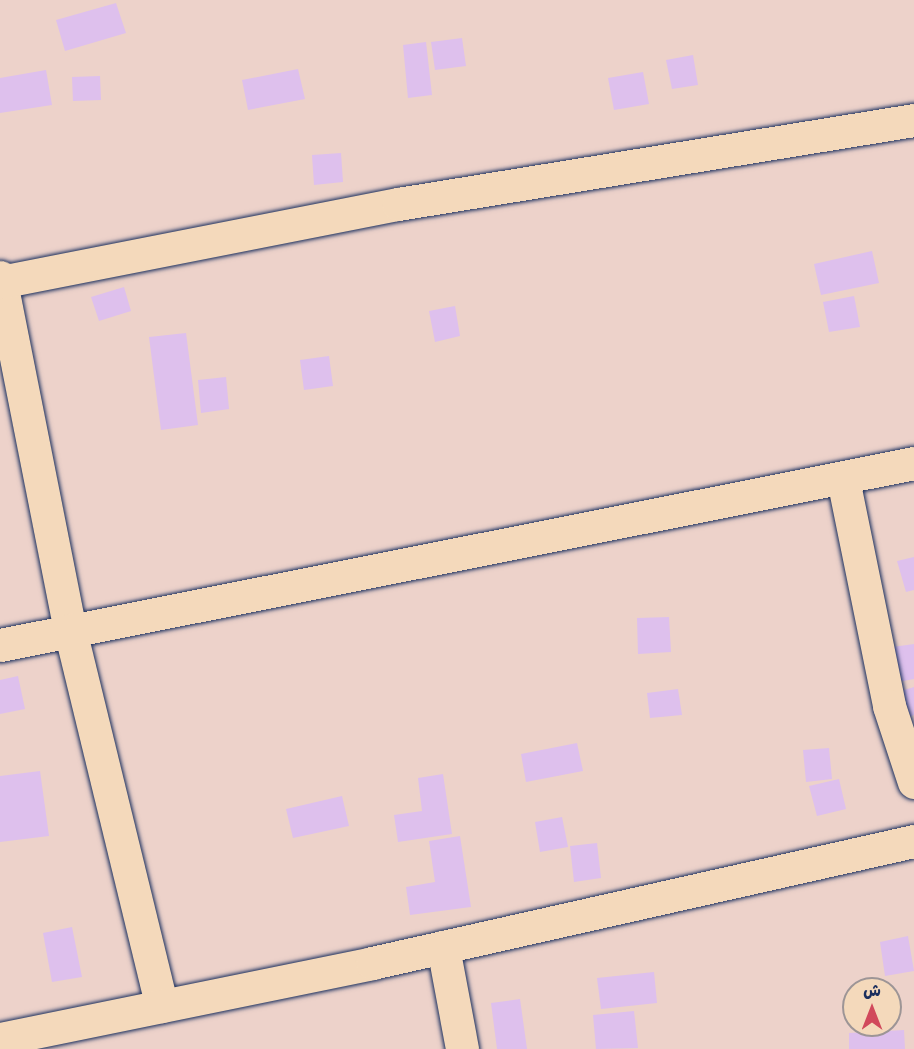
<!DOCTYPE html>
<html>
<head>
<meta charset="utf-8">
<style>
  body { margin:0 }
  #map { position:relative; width:914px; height:1049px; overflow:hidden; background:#edd2ca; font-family:"Comic Neue","Playpen Sans Arabic",sans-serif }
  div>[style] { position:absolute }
  .building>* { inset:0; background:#dec0ed }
  .roads { filter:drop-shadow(0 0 2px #1b2f5e) drop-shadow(0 0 2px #1b2f5e) }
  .minor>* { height:33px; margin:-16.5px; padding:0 16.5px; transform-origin:16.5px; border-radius:16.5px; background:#f4d9bb }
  span { translate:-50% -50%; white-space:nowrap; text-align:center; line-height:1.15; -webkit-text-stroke:4.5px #f4d9bb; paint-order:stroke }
  .north { position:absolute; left:842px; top:977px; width:60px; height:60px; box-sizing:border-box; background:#f4d9bb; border:2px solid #9d9596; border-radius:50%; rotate:0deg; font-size:16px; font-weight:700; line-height:24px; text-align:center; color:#1b2f5e }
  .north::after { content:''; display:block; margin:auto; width:21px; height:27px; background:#d1495b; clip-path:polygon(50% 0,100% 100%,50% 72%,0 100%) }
</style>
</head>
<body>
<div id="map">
  <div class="building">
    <i style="clip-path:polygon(116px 3px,126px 33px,65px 51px,56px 20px)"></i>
    <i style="clip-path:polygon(462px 38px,466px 66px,435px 70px,431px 42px)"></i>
    <i style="clip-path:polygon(426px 42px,432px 95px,408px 98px,403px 45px)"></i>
    <i style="clip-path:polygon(693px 55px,698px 85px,672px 89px,666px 60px)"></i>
    <i style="clip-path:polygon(298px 69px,305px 99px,248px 110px,242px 80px)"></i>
    <i style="clip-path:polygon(46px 70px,52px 105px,0 113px,0 78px)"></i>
    <i style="clip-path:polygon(643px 72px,649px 104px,614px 110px,608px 78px)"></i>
    <i style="clip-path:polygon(100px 76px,101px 100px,73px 101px,72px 77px)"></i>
    <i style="clip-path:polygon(341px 153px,343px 182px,314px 185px,312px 155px)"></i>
    <i style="clip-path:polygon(872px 251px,879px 283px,821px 295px,814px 264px)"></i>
    <i style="clip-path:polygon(124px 287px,131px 311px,99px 321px,91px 297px)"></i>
    <i style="clip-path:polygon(854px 296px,860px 327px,829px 332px,823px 302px)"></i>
    <i style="clip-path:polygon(455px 306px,460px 336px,435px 342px,429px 311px)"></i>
    <i style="clip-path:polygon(186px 333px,198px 425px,161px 430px,149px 337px)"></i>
    <i style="clip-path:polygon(329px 356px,333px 386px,304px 390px,300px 360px)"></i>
    <i style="clip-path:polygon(226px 377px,229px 409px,201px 413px,198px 380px)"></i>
    <i style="clip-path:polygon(914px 557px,914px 590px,906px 592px,897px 561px)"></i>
    <i style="clip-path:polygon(669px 617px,671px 652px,638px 654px,637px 618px)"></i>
    <i style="clip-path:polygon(914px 644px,914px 679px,898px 682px,892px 647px)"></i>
    <i style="clip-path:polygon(18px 676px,25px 709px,0 714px,0 680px)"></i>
    <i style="clip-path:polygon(914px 687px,914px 715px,908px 717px,901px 691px)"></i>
    <i style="clip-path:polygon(678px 689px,682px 715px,650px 718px,647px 693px)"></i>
    <i style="clip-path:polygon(577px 743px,583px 771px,526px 782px,521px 754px)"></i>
    <i style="clip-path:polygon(829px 748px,832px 779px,806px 782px,803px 750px)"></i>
    <i style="clip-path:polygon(40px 771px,49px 836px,0 842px,0 776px)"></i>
    <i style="clip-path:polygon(443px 774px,452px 834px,398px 842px,394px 815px,422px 811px,418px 778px)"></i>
    <i style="clip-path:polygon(839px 779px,846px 809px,817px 816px,809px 786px)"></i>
    <i style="clip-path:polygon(342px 796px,349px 826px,293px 838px,286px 809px)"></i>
    <i style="clip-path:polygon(562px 817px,568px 847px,540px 852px,535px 822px)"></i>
    <i style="clip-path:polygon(460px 836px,471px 907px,410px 915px,406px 887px,435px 882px,429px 841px)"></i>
    <i style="clip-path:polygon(597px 843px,601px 878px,574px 882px,570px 846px)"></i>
    <i style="clip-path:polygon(72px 927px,82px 977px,52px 982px,43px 933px)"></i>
    <i style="clip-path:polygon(908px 936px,914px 971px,885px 976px,880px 942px)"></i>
    <i style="clip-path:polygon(654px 972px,657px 1003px,601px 1009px,597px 978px)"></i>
    <i style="clip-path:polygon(520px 999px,527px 1049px,497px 1049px,491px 1003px)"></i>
    <i style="clip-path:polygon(634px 1011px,638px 1048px,596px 1049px,593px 1015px)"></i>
    <i style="clip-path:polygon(904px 1030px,905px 1049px,849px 1049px,849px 1033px)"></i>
  </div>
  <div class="roads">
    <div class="minor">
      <i style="left:0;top:277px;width:360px;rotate:78.8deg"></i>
      <i style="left:70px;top:630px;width:387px;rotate:76.3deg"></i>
      <i style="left:0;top:282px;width:406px;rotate:-11.1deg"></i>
      <i style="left:398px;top:204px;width:523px;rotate:-9.25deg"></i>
      <i style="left:843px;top:479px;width:232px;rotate:78.5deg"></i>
      <i style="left:889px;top:706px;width:80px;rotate:71.8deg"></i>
      <i style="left:0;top:645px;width:932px;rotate:-11.26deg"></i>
      <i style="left:443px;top:947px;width:104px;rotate:79.4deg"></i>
      <i style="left:0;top:1039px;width:380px;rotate:-11.5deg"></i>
      <i style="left:372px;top:963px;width:556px;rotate:-12.69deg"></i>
    </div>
  </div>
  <div class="north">ش</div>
</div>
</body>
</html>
